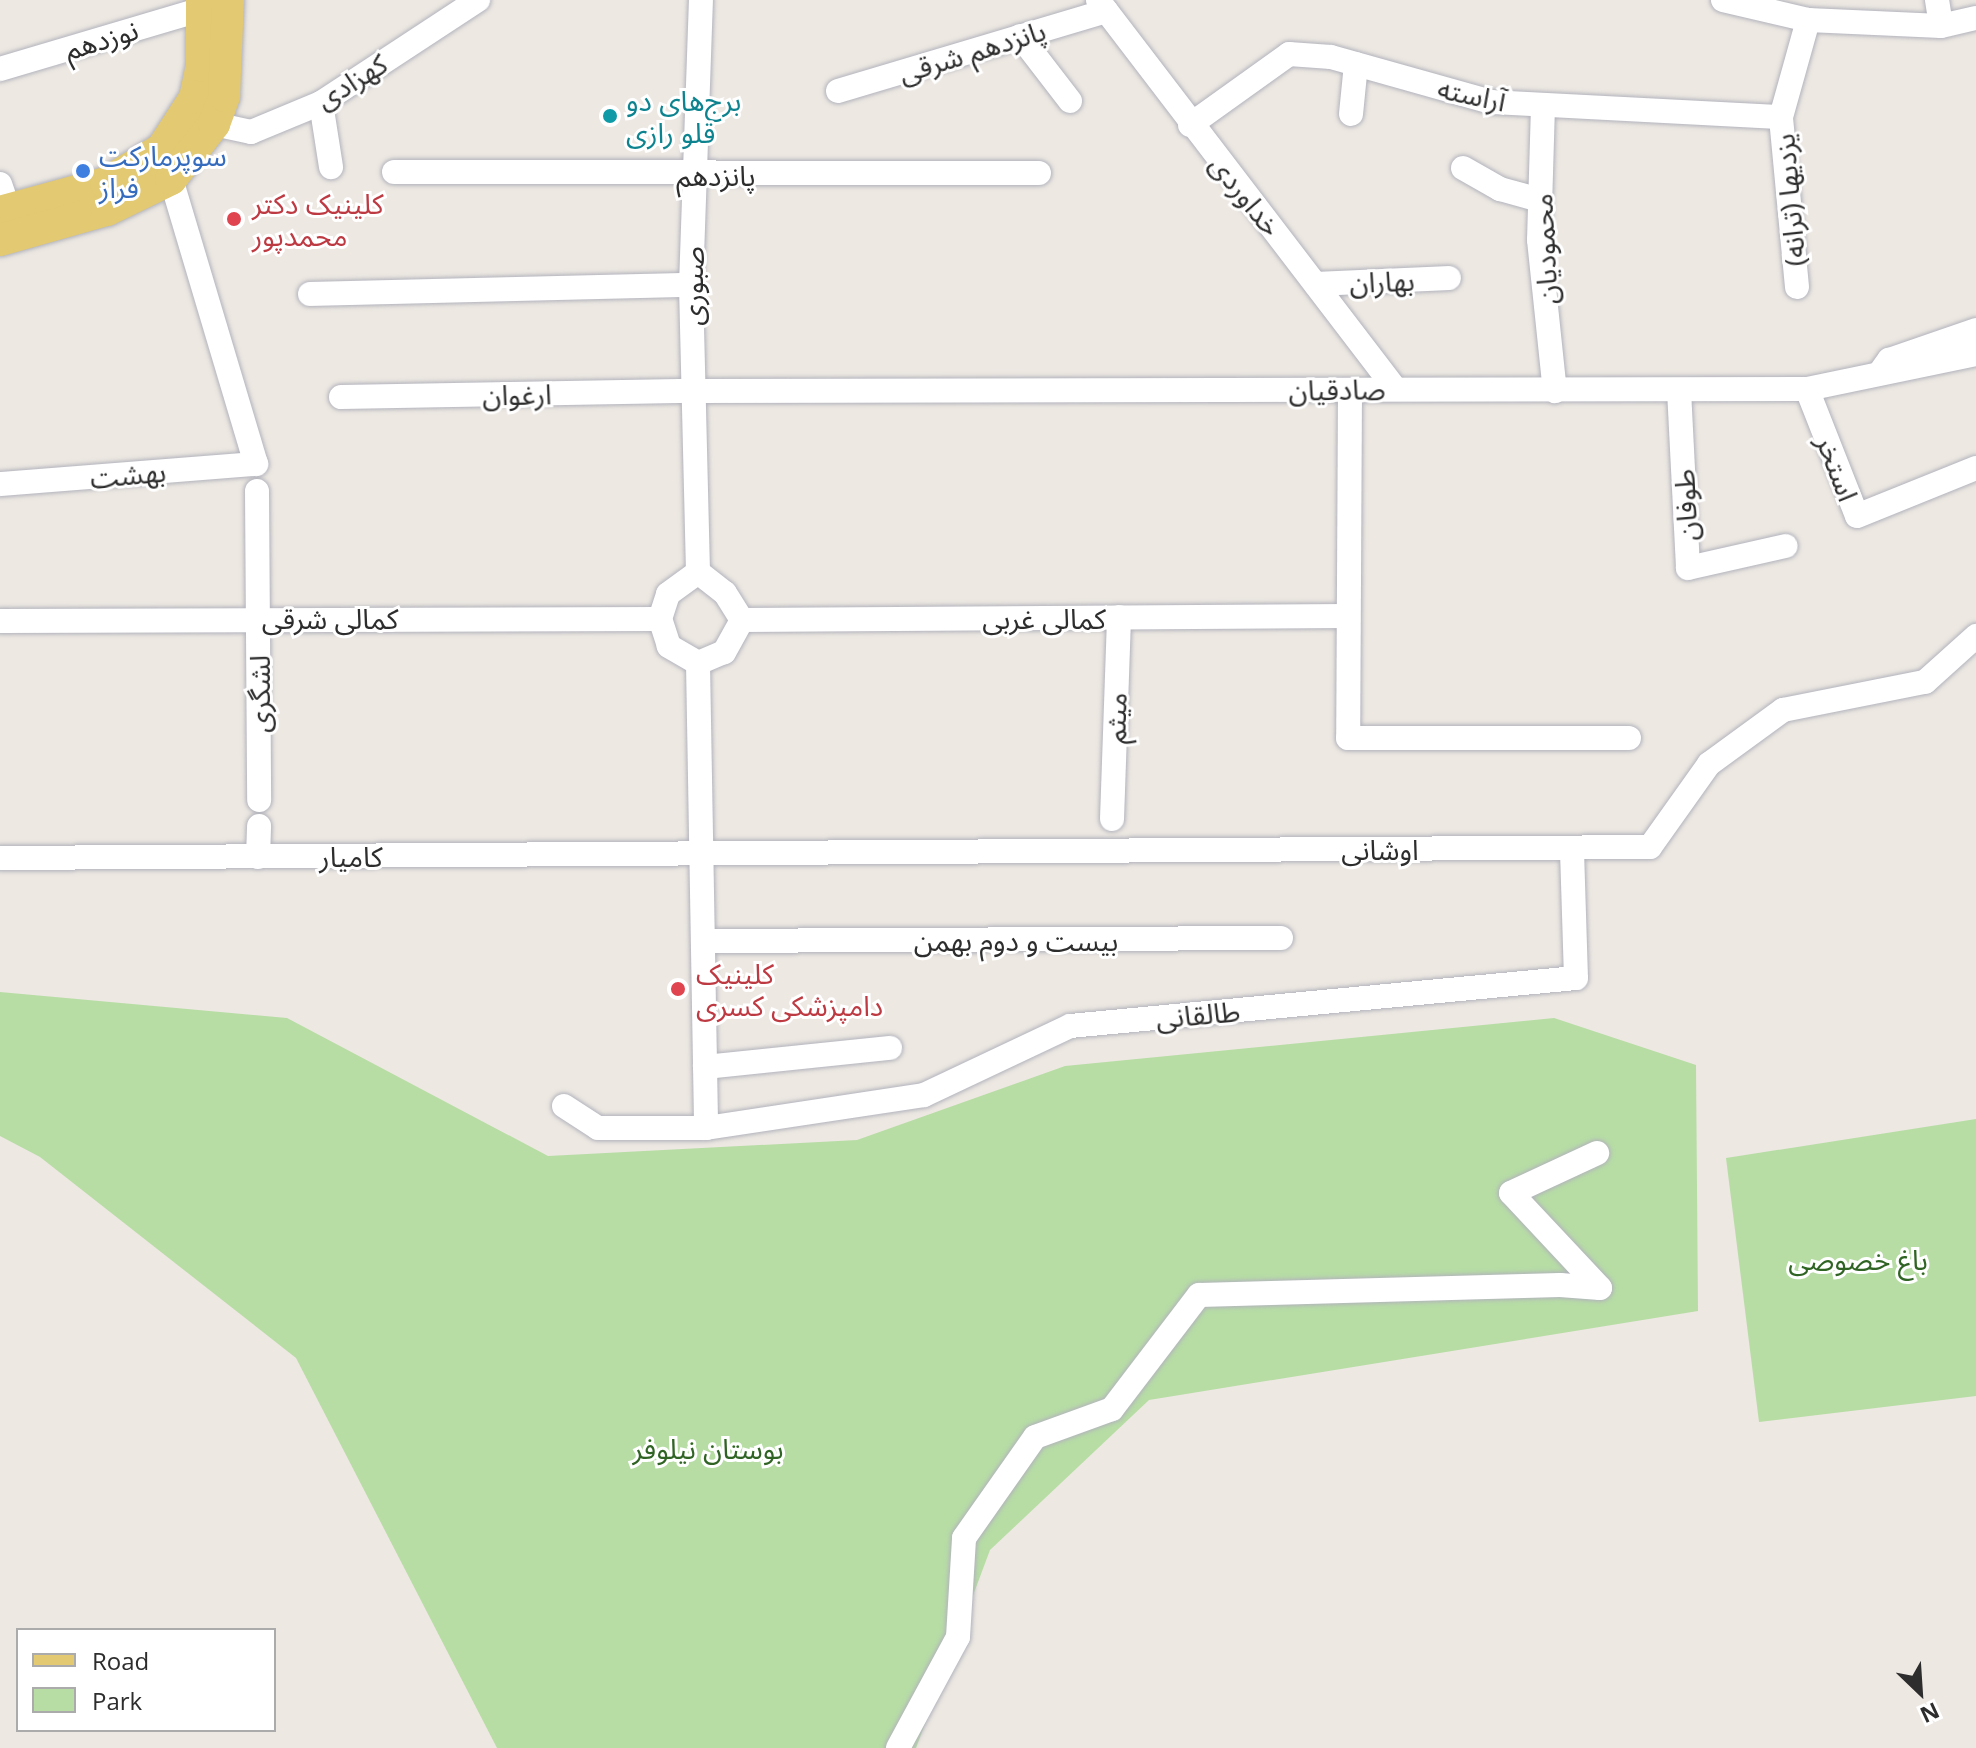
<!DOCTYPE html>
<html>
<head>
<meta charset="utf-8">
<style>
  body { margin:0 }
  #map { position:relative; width:1976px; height:1748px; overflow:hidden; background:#ede8e2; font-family:"Open Sans","Noto Sans Arabic",sans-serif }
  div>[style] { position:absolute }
  .green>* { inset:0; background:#b7dda5 }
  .roads { filter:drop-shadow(0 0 2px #b2b3bc) drop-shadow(0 0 2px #b2b3bc) }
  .minor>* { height:24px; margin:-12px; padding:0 12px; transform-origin:12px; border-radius:12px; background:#fff }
  .major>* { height:32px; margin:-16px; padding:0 16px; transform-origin:16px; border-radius:16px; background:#e2c972 }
  .dots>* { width:22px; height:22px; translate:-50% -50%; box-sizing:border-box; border:4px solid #fff; border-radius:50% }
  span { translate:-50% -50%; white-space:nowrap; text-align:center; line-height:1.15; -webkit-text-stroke:6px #fff; paint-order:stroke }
  .street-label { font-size:28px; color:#2d2d2d }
  .culture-label { font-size:28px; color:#0d838f }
  .left { translate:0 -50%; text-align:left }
  .shop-label { font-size:28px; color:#366cbe }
  .health-label { font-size:28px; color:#be3a42 }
  .park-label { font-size:28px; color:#306424 }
  .legend { position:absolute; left:16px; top:1628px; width:260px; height:104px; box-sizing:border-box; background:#fff; border:2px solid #ababab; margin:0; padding:10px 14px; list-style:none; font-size:24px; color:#2d2d2d }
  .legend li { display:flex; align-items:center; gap:16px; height:40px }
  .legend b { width:40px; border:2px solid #ababab }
  .north { position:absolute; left:1880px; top:1652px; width:80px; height:80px; -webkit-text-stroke:6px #fff; paint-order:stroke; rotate:155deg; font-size:22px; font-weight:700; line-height:32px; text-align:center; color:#2d2d2d }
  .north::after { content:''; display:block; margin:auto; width:28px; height:36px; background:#2d2d2d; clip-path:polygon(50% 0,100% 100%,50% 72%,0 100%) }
</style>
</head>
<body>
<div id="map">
  <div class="green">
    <i style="clip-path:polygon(0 992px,287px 1018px,548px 1156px,857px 1140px,1065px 1066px,1554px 1018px,1696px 1065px,1698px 1311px,1149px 1400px,990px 1550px,916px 1748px,497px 1748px,296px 1358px,40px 1157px,0 1136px)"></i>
    <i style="clip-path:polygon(1976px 1119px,1976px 1396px,1759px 1422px,1726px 1158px)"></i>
  </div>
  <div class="roads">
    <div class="minor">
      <i style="left:1098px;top:0;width:489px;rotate:52.6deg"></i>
      <i style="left:1723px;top:0;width:87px;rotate:13.2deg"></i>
      <i style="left:1808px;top:20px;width:133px;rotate:2.6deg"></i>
      <i style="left:1941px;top:26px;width:36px;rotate:-13deg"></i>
      <i style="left:1937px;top:0;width:26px;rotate:81deg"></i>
      <i style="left:1020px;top:36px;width:82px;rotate:52.4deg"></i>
      <i style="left:0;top:69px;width:212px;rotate:-16.5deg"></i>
      <i style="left:838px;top:91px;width:280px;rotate:-16.6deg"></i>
      <i style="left:321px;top:103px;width:65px;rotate:81.1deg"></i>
      <i style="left:1543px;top:106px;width:134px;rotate:91.7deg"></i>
      <i style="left:1539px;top:240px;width:152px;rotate:84deg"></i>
      <i style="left:1351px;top:114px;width:50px;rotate:-84.3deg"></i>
      <i style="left:214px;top:124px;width:38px;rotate:12deg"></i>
      <i style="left:251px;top:132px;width:76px;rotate:-22.5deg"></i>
      <i style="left:321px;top:103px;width:188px;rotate:-33.3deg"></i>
      <i style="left:1190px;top:125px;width:122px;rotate:-35.6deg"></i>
      <i style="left:1289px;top:54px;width:42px;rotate:4.1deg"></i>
      <i style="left:1331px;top:57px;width:166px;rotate:15.7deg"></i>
      <i style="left:1491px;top:102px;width:290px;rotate:3deg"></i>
      <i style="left:1463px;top:168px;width:43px;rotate:29.6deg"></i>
      <i style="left:1500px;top:189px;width:41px;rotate:15.4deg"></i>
      <i style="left:394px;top:172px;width:645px;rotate:0.09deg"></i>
      <i style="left:0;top:184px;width:28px;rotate:71deg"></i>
      <i style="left:1316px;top:284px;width:133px;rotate:-2.6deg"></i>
      <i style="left:1797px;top:287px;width:171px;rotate:-95.4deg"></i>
      <i style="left:1781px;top:117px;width:101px;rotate:-74.4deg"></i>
      <i style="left:310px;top:294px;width:381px;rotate:-1.4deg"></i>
      <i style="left:1881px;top:371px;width:14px;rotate:-54deg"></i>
      <i style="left:1889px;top:360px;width:92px;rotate:-19deg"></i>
      <i style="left:1807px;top:389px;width:136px;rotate:68.5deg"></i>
      <i style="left:1857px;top:516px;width:128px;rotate:-22deg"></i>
      <i style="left:1350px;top:390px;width:348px;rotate:90.3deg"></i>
      <i style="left:1348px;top:738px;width:281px"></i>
      <i style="left:1679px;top:390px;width:178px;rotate:87.1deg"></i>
      <i style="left:1688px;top:568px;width:100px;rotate:-12.7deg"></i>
      <i style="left:341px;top:397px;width:352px;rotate:-1deg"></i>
      <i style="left:693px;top:391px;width:1114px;rotate:-0.1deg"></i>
      <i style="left:1807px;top:389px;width:173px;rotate:-11.7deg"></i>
      <i style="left:0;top:484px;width:257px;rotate:-4.5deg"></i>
      <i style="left:256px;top:464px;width:297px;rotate:-106.6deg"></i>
      <i style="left:257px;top:491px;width:309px;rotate:89.6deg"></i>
      <i style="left:698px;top:572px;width:287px;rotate:-91.4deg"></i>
      <i style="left:691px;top:285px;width:285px;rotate:-88deg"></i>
      <i style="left:698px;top:572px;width:34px;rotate:38deg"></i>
      <i style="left:725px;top:593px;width:32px;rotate:58deg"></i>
      <i style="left:742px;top:620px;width:37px;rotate:119deg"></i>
      <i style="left:724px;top:652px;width:28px;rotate:157deg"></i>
      <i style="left:698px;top:663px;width:34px;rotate:-150deg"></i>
      <i style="left:669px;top:646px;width:28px;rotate:-108deg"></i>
      <i style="left:660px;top:619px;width:26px;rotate:-72deg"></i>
      <i style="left:668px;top:594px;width:37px;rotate:-36deg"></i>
      <i style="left:742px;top:620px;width:605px;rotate:-0.38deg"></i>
      <i style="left:0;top:621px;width:660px;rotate:-0.17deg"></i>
      <i style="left:698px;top:663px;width:465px;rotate:89deg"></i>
      <i style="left:1112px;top:819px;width:202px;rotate:-88deg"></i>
      <i style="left:258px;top:857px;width:31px;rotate:-88deg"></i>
      <i style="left:0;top:858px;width:1650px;rotate:-0.38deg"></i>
      <i style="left:1650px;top:847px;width:102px;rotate:-54.6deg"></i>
      <i style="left:1709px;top:764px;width:92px;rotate:-36.1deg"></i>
      <i style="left:1783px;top:710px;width:145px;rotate:-11.2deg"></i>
      <i style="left:1925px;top:682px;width:69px;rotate:-42deg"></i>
      <i style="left:703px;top:941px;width:578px;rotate:-0.3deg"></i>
      <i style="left:705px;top:1067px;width:186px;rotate:-5.9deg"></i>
      <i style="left:564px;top:1106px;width:40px;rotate:32.9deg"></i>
      <i style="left:598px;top:1128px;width:108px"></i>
      <i style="left:706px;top:1128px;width:220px;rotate:-8.6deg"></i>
      <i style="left:924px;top:1095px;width:161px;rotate:-25.3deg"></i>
      <i style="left:1070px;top:1026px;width:508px;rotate:-5.42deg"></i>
      <i style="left:1576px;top:978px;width:130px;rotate:-91.8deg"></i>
      <i style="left:898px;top:1748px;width:126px;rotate:-61.6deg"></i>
      <i style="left:958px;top:1637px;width:99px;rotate:-86.5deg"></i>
      <i style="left:964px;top:1538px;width:123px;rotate:-54.9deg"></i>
      <i style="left:1035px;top:1437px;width:82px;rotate:-20deg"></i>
      <i style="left:1112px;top:1409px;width:143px;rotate:-52.7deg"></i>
      <i style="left:1199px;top:1295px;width:361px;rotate:-1.6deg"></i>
      <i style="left:1560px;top:1285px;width:40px;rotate:4.3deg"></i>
      <i style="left:1600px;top:1288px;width:130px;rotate:-133.1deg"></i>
      <i style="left:1511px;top:1193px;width:95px;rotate:-24.9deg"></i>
    </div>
    <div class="major">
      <i style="left:0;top:212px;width:110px;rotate:-15.3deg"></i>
      <i style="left:106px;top:183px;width:66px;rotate:-31.3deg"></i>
      <i style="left:162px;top:149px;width:61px;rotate:-57.1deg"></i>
      <i style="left:195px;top:98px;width:33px;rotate:-78deg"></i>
      <i style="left:202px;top:66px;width:66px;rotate:-90deg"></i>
      <i style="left:0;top:240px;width:111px;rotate:-15.7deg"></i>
      <i style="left:107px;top:210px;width:71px;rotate:-25.8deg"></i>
      <i style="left:171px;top:179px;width:70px;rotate:-52deg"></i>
      <i style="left:214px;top:124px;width:30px;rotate:-70deg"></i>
      <i style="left:224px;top:96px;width:96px;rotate:-87.6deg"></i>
    </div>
  </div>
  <div class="dots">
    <i style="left:610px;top:116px;background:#0f9aa8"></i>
    <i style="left:83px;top:171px;background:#3f7fe0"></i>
    <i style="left:234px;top:219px;background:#e0444e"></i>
    <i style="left:678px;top:989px;background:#e0444e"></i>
  </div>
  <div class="street-label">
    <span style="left:101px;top:39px;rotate:-17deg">نوزدهم</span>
    <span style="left:972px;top:51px;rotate:-17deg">پانزدهم شرقی</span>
    <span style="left:351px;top:81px;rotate:-32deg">کهزادی</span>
    <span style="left:1472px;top:94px;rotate:12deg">آراسته</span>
    <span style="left:716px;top:175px">پانزدهم</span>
    <span style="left:1246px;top:195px;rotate:51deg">خداوردی</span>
    <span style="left:1789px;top:200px;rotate:-95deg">یزدیها (ترانه)</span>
    <span style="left:1544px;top:249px;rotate:-93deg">محمودیان</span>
    <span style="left:1382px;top:281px;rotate:-2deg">بهاران</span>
    <span style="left:692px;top:286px;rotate:-90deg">صبوری</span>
    <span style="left:1337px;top:389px;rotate:-1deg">صادقیان</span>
    <span style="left:517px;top:394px;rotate:-1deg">ارغوان</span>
    <span style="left:1838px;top:468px;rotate:69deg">استخر</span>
    <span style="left:128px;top:474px;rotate:-5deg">بهشت</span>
    <span style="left:1685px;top:505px;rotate:-93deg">طوفان</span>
    <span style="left:330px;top:618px">کمالی شرقی</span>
    <span style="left:1044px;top:618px">کمالی غربی</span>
    <span style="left:259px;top:694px;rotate:-90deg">لشگری</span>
    <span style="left:1115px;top:718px;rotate:-88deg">میثم</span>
    <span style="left:1380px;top:849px">اوشانی</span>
    <span style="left:351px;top:856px">کامیار</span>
    <span style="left:1016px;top:940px">بیست و دوم بهمن</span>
    <span style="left:1198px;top:1014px;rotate:-5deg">طالقانی</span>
  </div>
  <div class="culture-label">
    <span class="left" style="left:626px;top:116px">برج‌های دو<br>قلو رازی</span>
  </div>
  <div class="shop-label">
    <span class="left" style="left:99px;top:171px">سوپرمارکت<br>فراز</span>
  </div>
  <div class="health-label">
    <span class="left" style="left:252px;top:219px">کلینیک دکتر<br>محمدپور</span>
    <span class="left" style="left:696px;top:989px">کلینیک<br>دامپزشکی کسری</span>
  </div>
  <div class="park-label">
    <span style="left:1858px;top:1259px">باغ خصوصی</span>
    <span style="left:708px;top:1448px">بوستان نیلوفر</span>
  </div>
  <ul class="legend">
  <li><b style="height:10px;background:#e2c972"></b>Road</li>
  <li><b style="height:22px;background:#b7dda5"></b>Park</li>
  </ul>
  <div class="north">N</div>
</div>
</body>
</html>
